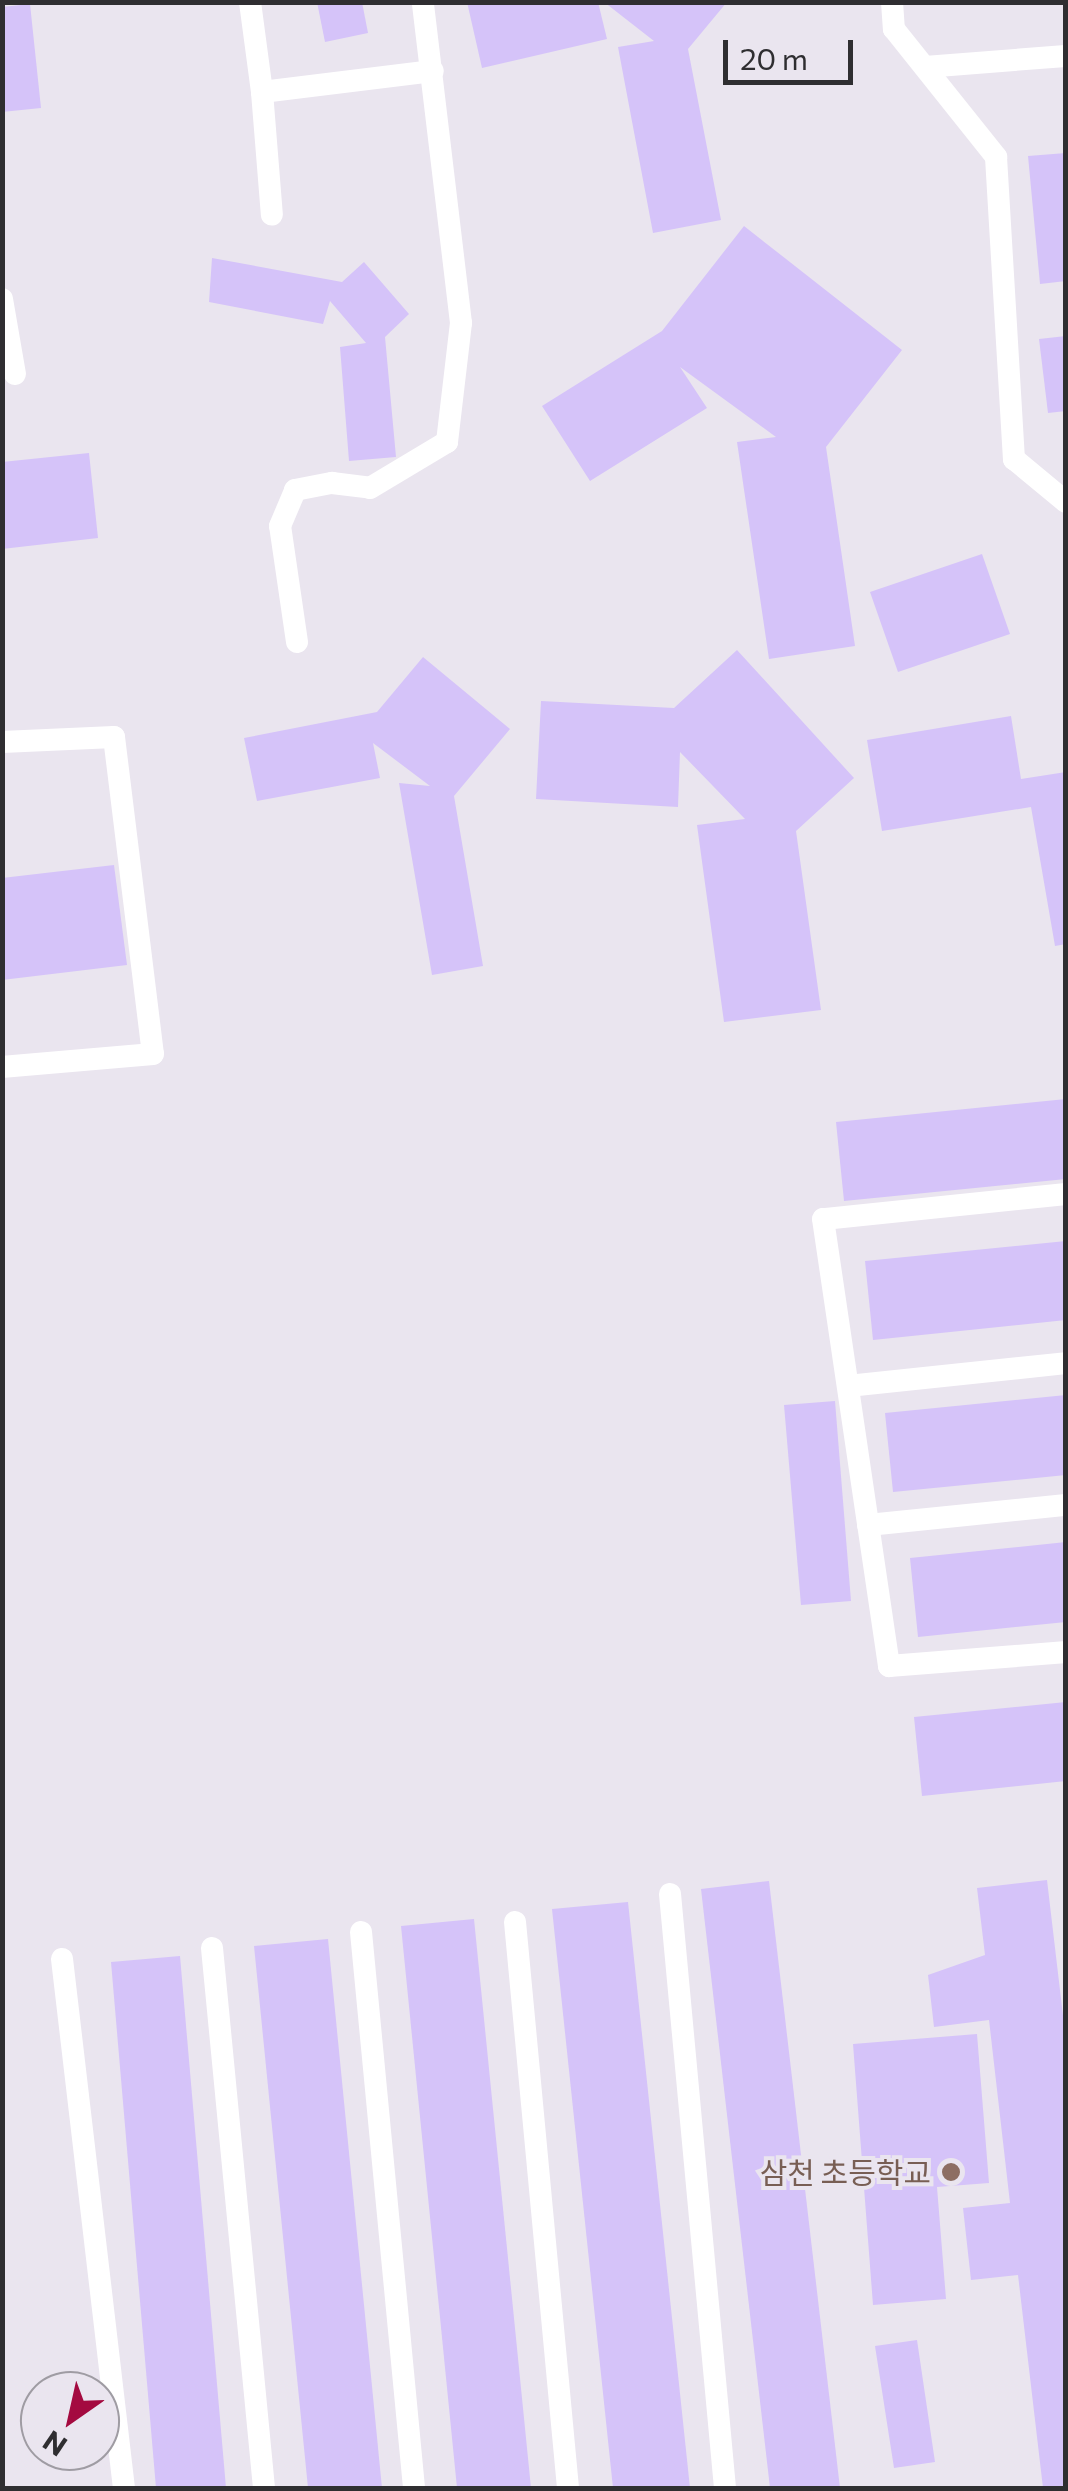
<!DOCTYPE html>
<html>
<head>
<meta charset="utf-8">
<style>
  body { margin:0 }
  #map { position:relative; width:1068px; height:2491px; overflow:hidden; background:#eae5ef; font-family:Commissioner,"Noto Sans KR",sans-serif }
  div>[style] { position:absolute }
  .building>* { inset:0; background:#d5c3f9 }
  .lane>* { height:22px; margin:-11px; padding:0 11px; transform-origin:11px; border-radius:11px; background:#fff }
  .dots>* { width:28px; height:28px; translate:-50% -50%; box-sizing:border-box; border:5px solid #eae5ef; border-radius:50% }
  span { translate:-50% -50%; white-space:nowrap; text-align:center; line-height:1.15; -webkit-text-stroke:8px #eae5ef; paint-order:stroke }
  .education-label { font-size:30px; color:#785e54 }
  .right { translate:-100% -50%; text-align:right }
  .frame { position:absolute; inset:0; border:5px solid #2f2e31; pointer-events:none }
  .north { position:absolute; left:20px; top:2371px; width:100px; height:100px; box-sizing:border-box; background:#eae5ef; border:2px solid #9f9ca3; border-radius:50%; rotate:214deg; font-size:28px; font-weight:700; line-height:40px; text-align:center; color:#2f2e31 }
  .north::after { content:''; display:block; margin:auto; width:35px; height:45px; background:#a40a40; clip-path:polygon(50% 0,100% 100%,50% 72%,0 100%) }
  .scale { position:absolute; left:723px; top:40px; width:130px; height:45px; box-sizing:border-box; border:5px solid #2f2e31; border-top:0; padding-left:12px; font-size:30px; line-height:35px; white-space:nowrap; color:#2f2e31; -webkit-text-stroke:8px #eae5ef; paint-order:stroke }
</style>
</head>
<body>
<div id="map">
  <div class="building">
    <i style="clip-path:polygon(317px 2px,362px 2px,368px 33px,325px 42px)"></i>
    <i style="clip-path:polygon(467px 2px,598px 2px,607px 39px,482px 68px)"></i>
    <i style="clip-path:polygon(604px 2px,727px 2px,688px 49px,721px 220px,653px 233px,618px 47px,654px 41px)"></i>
    <i style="clip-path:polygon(30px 4px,41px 108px,2px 112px,2px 7px)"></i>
    <i style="clip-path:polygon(1066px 153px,1066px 281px,1040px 284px,1028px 156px)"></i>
    <i style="clip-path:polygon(744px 226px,902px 350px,826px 447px,855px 646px,769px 659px,737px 442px,776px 437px,680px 367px,707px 408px,590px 481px,542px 406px,662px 331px)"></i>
    <i style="clip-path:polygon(212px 258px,342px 282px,364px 262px,409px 314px,385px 337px,396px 457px,349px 461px,340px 347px,366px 343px,330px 301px,323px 324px,209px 302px)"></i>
    <i style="clip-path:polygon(1066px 336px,1066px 411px,1048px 413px,1039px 339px)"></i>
    <i style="clip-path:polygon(89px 453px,98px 538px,2px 549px,2px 462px)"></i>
    <i style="clip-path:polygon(982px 554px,1010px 634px,898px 672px,870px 592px)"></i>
    <i style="clip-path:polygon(737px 650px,854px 778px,796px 831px,821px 1010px,724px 1022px,697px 825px,745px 819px,680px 752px,678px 807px,536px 799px,541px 701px,674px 708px)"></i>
    <i style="clip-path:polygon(423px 657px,510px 729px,454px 796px,483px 966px,432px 975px,399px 783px,430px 786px,373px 743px,380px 778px,257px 801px,244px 738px,377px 712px)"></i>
    <i style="clip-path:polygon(1011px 716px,1021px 779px,1066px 772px,1066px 944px,1055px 946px,1031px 807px,882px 831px,867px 740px)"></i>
    <i style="clip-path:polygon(114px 865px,127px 965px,2px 980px,2px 878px)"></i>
    <i style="clip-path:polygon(1066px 1099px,1066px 1179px,844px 1201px,836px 1122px)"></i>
    <i style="clip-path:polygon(1066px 1241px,1066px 1320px,873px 1340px,865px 1261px)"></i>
    <i style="clip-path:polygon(1066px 1395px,1066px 1475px,893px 1492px,885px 1413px)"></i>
    <i style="clip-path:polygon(835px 1401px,851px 1601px,801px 1605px,784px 1405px)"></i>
    <i style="clip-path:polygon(1066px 1542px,1066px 1622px,918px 1637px,910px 1558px)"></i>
    <i style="clip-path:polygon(1066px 1702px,1066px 1781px,922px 1796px,914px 1717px)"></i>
    <i style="clip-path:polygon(1047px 1880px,1066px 2041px,1066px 2488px,1043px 2488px,1018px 2275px,971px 2280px,963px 2208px,1010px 2203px,989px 2020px,934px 2027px,928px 1975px,985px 1955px,977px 1888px)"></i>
    <i style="clip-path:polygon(769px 1881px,840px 2488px,770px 2488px,701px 1889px)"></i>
    <i style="clip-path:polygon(628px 1902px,690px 2488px,613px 2488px,552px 1909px)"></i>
    <i style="clip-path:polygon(474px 1919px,531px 2488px,457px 2488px,401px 1926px)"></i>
    <i style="clip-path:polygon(328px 1939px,382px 2488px,308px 2488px,254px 1946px)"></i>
    <i style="clip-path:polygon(180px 1956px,226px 2488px,156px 2488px,111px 1962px)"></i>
    <i style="clip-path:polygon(977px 2034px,989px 2183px,937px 2187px,946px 2299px,873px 2305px,853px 2044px)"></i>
    <i style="clip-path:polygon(917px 2340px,935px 2462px,894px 2468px,875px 2346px)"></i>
  </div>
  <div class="lane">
    <i style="left:250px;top:2px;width:91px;rotate:82.4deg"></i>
    <i style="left:262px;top:92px;width:172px;rotate:-7deg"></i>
    <i style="left:892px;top:2px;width:27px;rotate:86deg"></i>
    <i style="left:894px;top:29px;width:164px;rotate:51.4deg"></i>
    <i style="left:996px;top:157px;width:303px;rotate:86.6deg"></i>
    <i style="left:1014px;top:459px;width:67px;rotate:39.6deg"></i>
    <i style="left:925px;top:67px;width:141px;rotate:-4.5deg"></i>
    <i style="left:262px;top:92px;width:123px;rotate:85.4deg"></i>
    <i style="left:2px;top:299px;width:76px;rotate:80.2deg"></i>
    <i style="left:297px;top:642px;width:117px;rotate:-98.3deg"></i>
    <i style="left:280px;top:526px;width:39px;rotate:-67deg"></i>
    <i style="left:295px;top:490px;width:38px;rotate:-11deg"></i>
    <i style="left:332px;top:483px;width:38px;rotate:7deg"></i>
    <i style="left:370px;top:488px;width:90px;rotate:-30.9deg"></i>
    <i style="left:447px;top:442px;width:120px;rotate:-83.3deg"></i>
    <i style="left:461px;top:323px;width:323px;rotate:-96.8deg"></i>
    <i style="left:2px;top:742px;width:112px;rotate:-2.6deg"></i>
    <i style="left:114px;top:737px;width:319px;rotate:83deg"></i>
    <i style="left:153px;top:1054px;width:152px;rotate:175.1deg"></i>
    <i style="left:1066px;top:1194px;width:244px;rotate:174.1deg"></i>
    <i style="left:823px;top:1219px;width:452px;rotate:81.6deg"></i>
    <i style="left:889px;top:1666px;width:178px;rotate:-4.5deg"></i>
    <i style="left:848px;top:1386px;width:219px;rotate:-6deg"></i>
    <i style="left:868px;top:1525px;width:199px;rotate:-5.8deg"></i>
    <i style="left:670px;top:1894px;width:597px;rotate:84.71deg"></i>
    <i style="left:515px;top:1922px;width:568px;rotate:84.65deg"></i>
    <i style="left:361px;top:1932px;width:559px;rotate:84.55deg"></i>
    <i style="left:212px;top:1948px;width:542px;rotate:84.5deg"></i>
    <i style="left:62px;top:1959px;width:533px;rotate:83.32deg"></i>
  </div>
  <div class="dots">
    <i style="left:951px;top:2172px;background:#8d6e63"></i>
  </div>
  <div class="education-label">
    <span class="right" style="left:931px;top:2172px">삼천 초등학교</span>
  </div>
  <div class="frame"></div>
  <div class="north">N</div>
  <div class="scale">20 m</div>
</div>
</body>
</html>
